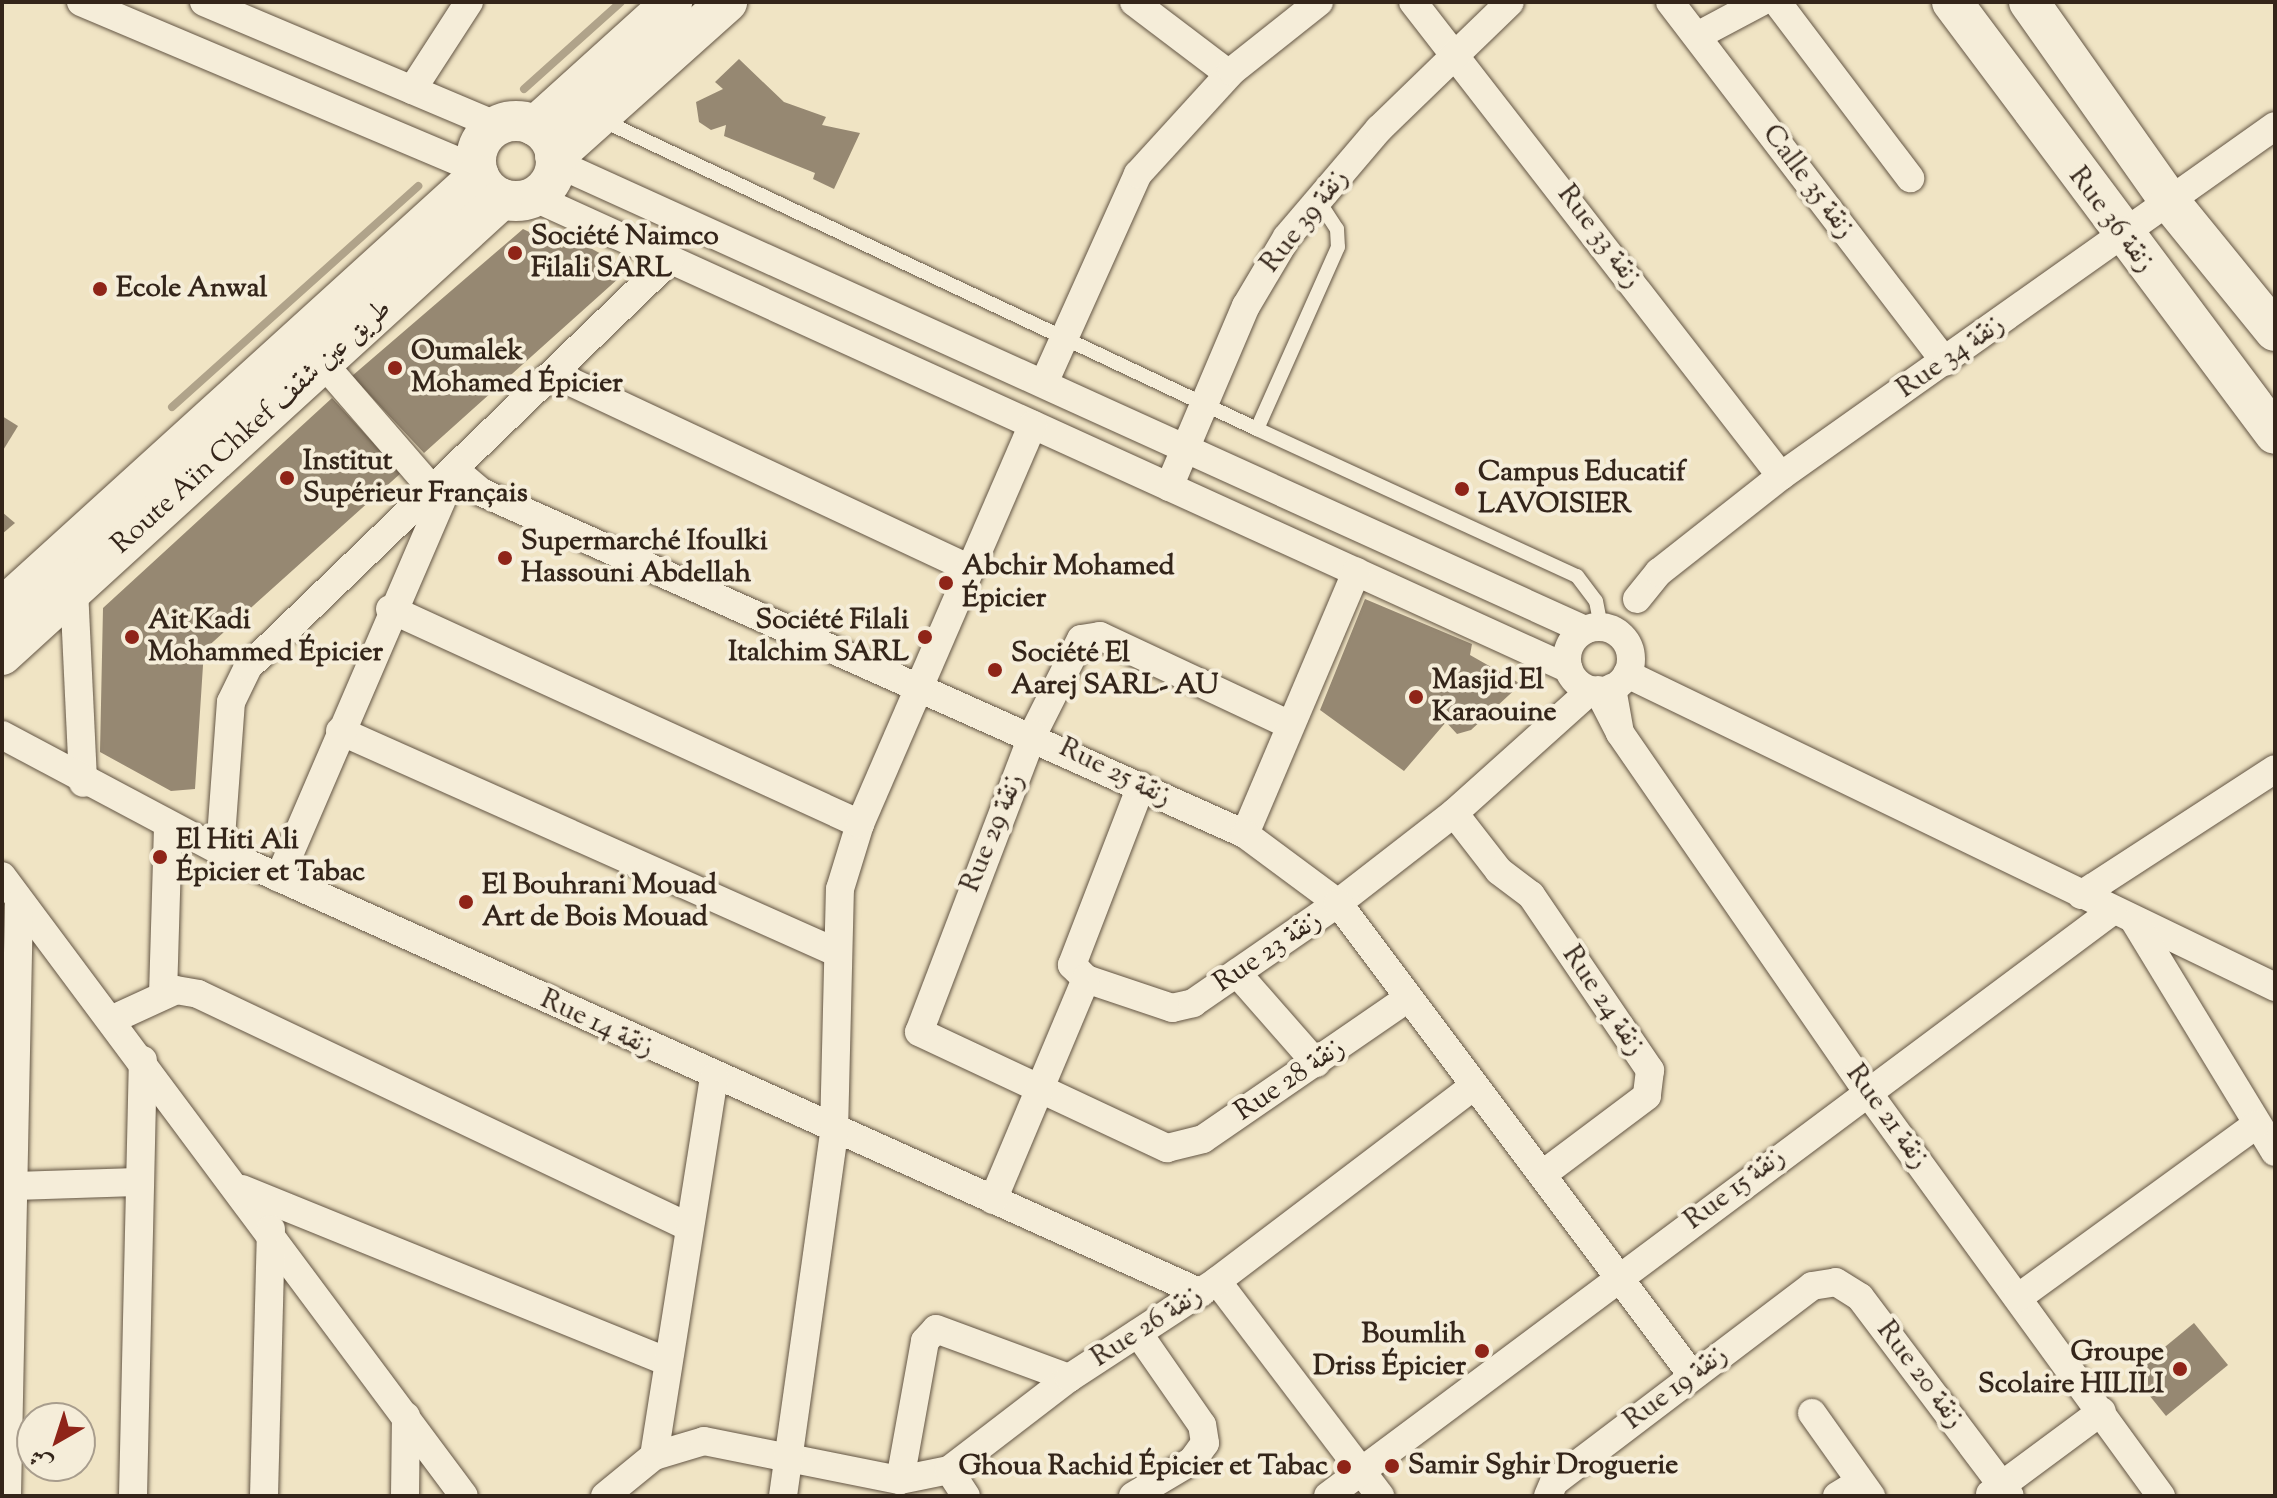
<!DOCTYPE html>
<html>
<head>
<meta charset="utf-8">
<style>
  body { margin:0 }
  #map { position:relative; width:2277px; height:1498px; overflow:hidden; background:#f0e4c4; font-family:"Sorts Mill Goudy",Amiri,serif }
  div>[style] { position:absolute }
  .stream>* { height:8px; margin:-4px; padding:0 4px; transform-origin:4px; border-radius:4px; background:#b0a38a }
  .building>* { inset:0; background:#968872 }
  .roads { filter:drop-shadow(0 0 2px #635544) drop-shadow(0 0 2px #635544) }
  .lane>* { height:14px; margin:-7px; padding:0 7px; transform-origin:7px; border-radius:7px; background:#f5edd9 }
  .street>* { height:28px; margin:-14px; padding:0 14px; transform-origin:14px; border-radius:14px; background:#f5edd9 }
  .street>.ring { margin:-14px; padding:0; box-sizing:content-box; background:none; border:28px solid #f5edd9; border-radius:50% }
  .secondary>* { height:40px; margin:-20px; padding:0 20px; transform-origin:20px; border-radius:20px; background:#f5edd9 }
  .secondary>.ring { margin:-20px; padding:0; box-sizing:content-box; background:none; border:40px solid #f5edd9; border-radius:50% }
  .dots>* { width:22px; height:22px; translate:-50% -50%; box-sizing:border-box; border:4px solid #f5edd9; border-radius:50% }
  span { translate:-50% -50%; white-space:nowrap; text-align:center; line-height:1.15; -webkit-text-stroke:8px #f5edd9; paint-order:stroke }
  .street-label { font-size:28px; color:#34251a }
  .poi-label { font-size:28px; color:#34251a; font-weight:700 }
  .left { translate:0 -50%; text-align:left }
  .right { translate:-100% -50%; text-align:right }
  .frame { position:absolute; inset:0; border:4px solid #34251a; pointer-events:none }
  .north { position:absolute; left:16px; top:1402px; width:80px; height:80px; box-sizing:border-box; background:#f5edd9; border:2px solid #a89d8d; border-radius:50%; rotate:219deg; font-size:22px; font-weight:700; line-height:32px; text-align:center; color:#34251a }
  .north::after { content:''; display:block; margin:auto; width:28px; height:36px; background:#8f2418; clip-path:polygon(50% 0,100% 100%,50% 72%,0 100%) }
</style>
</head>
<body>
<div id="map">
  <div class="stream">
    <i style="left:524px;top:89px;width:130px;rotate:-41.9deg"></i>
    <i style="left:172px;top:407px;width:331px;rotate:-41.9deg"></i>
  </div>
  <div class="building">
    <i style="clip-path:polygon(739px 59px,784px 102px,826px 117px,822px 125px,860px 133px,834px 189px,813px 179px,815px 173px,724px 136px,726px 125px,711px 130px,699px 122px,696px 102px,723px 89px,715px 82px)"></i>
    <i style="clip-path:polygon(523px 229px,562px 248px,570px 237px,629px 269px,424px 453px,352px 376px)"></i>
    <i style="clip-path:polygon(332px 398px,401px 473px,204px 650px,195px 789px,171px 791px,100px 752px,103px 608px)"></i>
    <i style="clip-path:polygon(2px 416px,18px 426px,2px 452px)"></i>
    <i style="clip-path:polygon(2px 512px,15px 523px,2px 534px)"></i>
    <i style="clip-path:polygon(1365px 599px,1472px 644px,1470px 655px,1521px 684px,1471px 730px,1457px 734px,1446px 722px,1404px 771px,1320px 710px)"></i>
    <i style="clip-path:polygon(2194px 1323px,2228px 1365px,2166px 1416px,2132px 1374px)"></i>
  </div>
  <div class="roads">
    <div class="lane">
      <i style="left:602px;top:120px;width:724px;rotate:25.26deg"></i>
      <i style="left:1318px;top:200px;width:35px;rotate:57deg"></i>
      <i style="left:1337px;top:229px;width:18px;rotate:87deg"></i>
      <i style="left:1338px;top:247px;width:199px;rotate:114deg"></i>
      <i style="left:1257px;top:429px;width:352px;rotate:24.7deg"></i>
      <i style="left:1577px;top:576px;width:31px;rotate:53deg"></i>
      <i style="left:1596px;top:601px;width:26px;rotate:79deg"></i>
    </div>
    <div class="street">
      <i style="left:81px;top:2px;width:430px;rotate:22.9deg"></i>
      <i style="left:204px;top:2px;width:318px;rotate:22.9deg"></i>
      <i style="left:1134px;top:2px;width:119px;rotate:37.2deg"></i>
      <i style="left:1413px;top:2px;width:600px;rotate:52.18deg"></i>
      <i style="left:1670px;top:2px;width:453px;rotate:52.6deg"></i>
      <i style="left:1777px;top:2px;width:221px;rotate:52.9deg"></i>
      <i style="left:1697px;top:36px;width:72px;rotate:-28deg"></i>
      <i style="left:412px;top:90px;width:105px;rotate:-57.1deg"></i>
      <i style="left:556px;top:163px;width:1130px;rotate:24.41deg"></i>
      <i style="left:533px;top:197px;width:1138px;rotate:24.49deg"></i>
      <i style="left:322px;top:362px;width:168px;rotate:49.1deg"></i>
      <i style="left:554px;top:374px;width:460px;rotate:25.1deg"></i>
      <i style="left:1044px;top:383px;width:229px;rotate:-65.8deg"></i>
      <i style="left:1138px;top:174px;width:139px;rotate:-47.6deg"></i>
      <i style="left:1232px;top:71px;width:111px;rotate:-38.4deg"></i>
      <i style="left:1169px;top:487px;width:197px;rotate:-67deg"></i>
      <i style="left:1246px;top:306px;width:80px;rotate:-59.3deg"></i>
      <i style="left:1287px;top:237px;width:142px;rotate:-49.6deg"></i>
      <i style="left:1379px;top:129px;width:182px;rotate:-44.1deg"></i>
      <i style="left:74px;top:589px;width:194px;rotate:87.3deg"></i>
      <i style="left:1637px;top:599px;width:35px;rotate:-51deg"></i>
      <i style="left:1659px;top:572px;width:155px;rotate:-38.2deg"></i>
      <i style="left:1781px;top:476px;width:605px;rotate:-35.32deg"></i>
      <i style="left:390px;top:609px;width:517px;rotate:24.58deg"></i>
      <i class="ring" style="left:1567px;top:627px;width:36px;height:36px"></i>
      <i style="left:1627px;top:674px;width:720px;rotate:25.78deg"></i>
      <i style="left:1598px;top:690px;width:48px;rotate:62.9deg"></i>
      <i style="left:1620px;top:733px;width:46px;rotate:-100.1deg"></i>
      <i style="left:1290px;top:725px;width:210px;rotate:-154.9deg"></i>
      <i style="left:1100px;top:636px;width:19px;rotate:171deg"></i>
      <i style="left:1081px;top:639px;width:106px;rotate:116.8deg"></i>
      <i style="left:1033px;top:734px;width:319px;rotate:110.9deg"></i>
      <i style="left:919px;top:1032px;width:274px;rotate:25.1deg"></i>
      <i style="left:1167px;top:1148px;width:37px;rotate:-14deg"></i>
      <i style="left:1203px;top:1139px;width:249px;rotate:-34.5deg"></i>
      <i style="left:340px;top:731px;width:545px;rotate:24.03deg"></i>
      <i style="left:1620px;top:733px;width:434px;rotate:55.4deg"></i>
      <i style="left:1866px;top:1090px;width:502px;rotate:54deg"></i>
      <i style="left:2px;top:735px;width:247px;rotate:28deg"></i>
      <i style="left:220px;top:851px;width:1076px;rotate:24.25deg"></i>
      <i style="left:1141px;top:786px;width:192px;rotate:111.1deg"></i>
      <i style="left:1072px;top:965px;width:20px;rotate:45deg"></i>
      <i style="left:1086px;top:979px;width:91px;rotate:18.6deg"></i>
      <i style="left:1172px;top:1008px;width:22px;rotate:-13deg"></i>
      <i style="left:1193px;top:1003px;width:176px;rotate:-34.6deg"></i>
      <i style="left:1338px;top:903px;width:147px;rotate:-37.8deg"></i>
      <i style="left:1454px;top:813px;width:184px;rotate:-41.9deg"></i>
      <i style="left:1454px;top:813px;width:73px;rotate:52.2deg"></i>
      <i style="left:1499px;top:871px;width:40px;rotate:37deg"></i>
      <i style="left:1531px;top:895px;width:212px;rotate:55.8deg"></i>
      <i style="left:1650px;top:1070px;width:26px;rotate:97deg"></i>
      <i style="left:1647px;top:1096px;width:130px;rotate:143.1deg"></i>
      <i style="left:1245px;top:834px;width:285px;rotate:-67deg"></i>
      <i style="left:220px;top:851px;width:149px;rotate:-85.8deg"></i>
      <i style="left:231px;top:702px;width:39px;rotate:-64deg"></i>
      <i style="left:248px;top:667px;width:586px;rotate:-43.96deg"></i>
      <i style="left:2px;top:876px;width:773px;rotate:53.31deg"></i>
      <i style="left:279px;top:878px;width:444px;rotate:-66.7deg"></i>
      <i style="left:455px;top:470px;width:34px;rotate:40deg"></i>
      <i style="left:481px;top:492px;width:837px;rotate:24.12deg"></i>
      <i style="left:1245px;top:834px;width:116px;rotate:36.6deg"></i>
      <i style="left:1338px;top:903px;width:590px;rotate:53.13deg"></i>
      <i style="left:2081px;top:895px;width:231px;rotate:-33deg"></i>
      <i style="left:2135px;top:922px;width:269px;rotate:58.7deg"></i>
      <i style="left:1237px;top:973px;width:120px;rotate:48.7deg"></i>
      <i style="left:163px;top:995px;width:168px;rotate:-88.3deg"></i>
      <i style="left:113px;top:1019px;width:69px;rotate:-24.7deg"></i>
      <i style="left:176px;top:990px;width:22px;rotate:10deg"></i>
      <i style="left:198px;top:994px;width:543px;rotate:25.39deg"></i>
      <i style="left:15px;top:1186px;width:122px;rotate:-1.9deg"></i>
      <i style="left:242px;top:1189px;width:458px;rotate:22.1deg"></i>
      <i style="left:993px;top:1200px;width:240px;rotate:-67.2deg"></i>
      <i style="left:1217px;top:1281px;width:270px;rotate:52.8deg"></i>
      <i style="left:2019px;top:1297px;width:293px;rotate:-36deg"></i>
      <i style="left:1812px;top:1413px;width:102px;rotate:54.6deg"></i>
      <i style="left:654px;top:1456px;width:384px;rotate:-81deg"></i>
      <i style="left:949px;top:1470px;width:31px;rotate:57deg"></i>
      <i style="left:900px;top:1480px;width:141px;rotate:-79.8deg"></i>
      <i style="left:925px;top:1341px;width:16px;rotate:-47deg"></i>
      <i style="left:936px;top:1329px;width:142px;rotate:20.2deg"></i>
      <i style="left:1990px;top:1494px;width:139px;rotate:-36.5deg"></i>
      <i style="left:7px;top:1496px;width:592px;rotate:-88.84deg"></i>
      <i style="left:133px;top:1496px;width:436px;rotate:-88.7deg"></i>
      <i style="left:264px;top:1496px;width:267px;rotate:-88.5deg"></i>
      <i style="left:405px;top:1496px;width:80px;rotate:-89.3deg"></i>
      <i style="left:605px;top:1496px;width:63px;rotate:-39.2deg"></i>
      <i style="left:654px;top:1456px;width:52px;rotate:-16.7deg"></i>
      <i style="left:704px;top:1441px;width:200px;rotate:11.3deg"></i>
      <i style="left:900px;top:1480px;width:50px;rotate:-11.5deg"></i>
      <i style="left:949px;top:1470px;width:151px;rotate:-37.5deg"></i>
      <i style="left:1069px;top:1378px;width:177px;rotate:-33.2deg"></i>
      <i style="left:1217px;top:1281px;width:323px;rotate:-37.2deg"></i>
      <i style="left:783px;top:1496px;width:368px;rotate:-82deg"></i>
      <i style="left:834px;top:1132px;width:243px;rotate:-88.6deg"></i>
      <i style="left:840px;top:889px;width:68px;rotate:-72.9deg"></i>
      <i style="left:860px;top:824px;width:435px;rotate:-66.6deg"></i>
      <i style="left:1133px;top:1496px;width:69px;rotate:-30.7deg"></i>
      <i style="left:1192px;top:1461px;width:22px;rotate:-54deg"></i>
      <i style="left:1205px;top:1443px;width:18px;rotate:-99deg"></i>
      <i style="left:1202px;top:1425px;width:112px;rotate:-124.8deg"></i>
      <i style="left:1328px;top:1496px;width:977px;rotate:-36.72deg"></i>
      <i style="left:1548px;top:1496px;width:15px;rotate:-67deg"></i>
      <i style="left:1554px;top:1482px;width:324px;rotate:-37.2deg"></i>
      <i style="left:1812px;top:1286px;width:24px;rotate:-9deg"></i>
      <i style="left:1836px;top:1282px;width:28px;rotate:32deg"></i>
      <i style="left:1860px;top:1297px;width:249px;rotate:53deg"></i>
      <i style="left:1837px;top:1496px;width:27px;rotate:-31deg"></i>
    </div>
    <div class="secondary">
      <i style="left:1952px;top:2px;width:539px;rotate:53.22deg"></i>
      <i style="left:2029px;top:2px;width:245px;rotate:54.8deg"></i>
      <i style="left:2170px;top:202px;width:166px;rotate:50.9deg"></i>
      <i class="ring" style="left:476px;top:121px;width:40px;height:40px"></i>
      <i style="left:535px;top:126px;width:185px;rotate:-42.1deg"></i>
      <i style="left:555px;top:156px;width:231px;rotate:-41.8deg"></i>
      <i style="left:2px;top:608px;width:644px;rotate:-42.23deg"></i>
      <i style="left:2px;top:655px;width:677px;rotate:-42.36deg"></i>
    </div>
  </div>
  <div class="dots">
    <i style="left:515px;top:253px;background:#8f2418"></i>
    <i style="left:100px;top:289px;background:#8f2418"></i>
    <i style="left:395px;top:368px;background:#8f2418"></i>
    <i style="left:287px;top:478px;background:#8f2418"></i>
    <i style="left:1462px;top:489px;background:#8f2418"></i>
    <i style="left:505px;top:558px;background:#8f2418"></i>
    <i style="left:946px;top:583px;background:#8f2418"></i>
    <i style="left:132px;top:637px;background:#8f2418"></i>
    <i style="left:925px;top:637px;background:#8f2418"></i>
    <i style="left:995px;top:670px;background:#8f2418"></i>
    <i style="left:1416px;top:697px;background:#8f2418"></i>
    <i style="left:160px;top:857px;background:#8f2418"></i>
    <i style="left:466px;top:902px;background:#8f2418"></i>
    <i style="left:1482px;top:1351px;background:#8f2418"></i>
    <i style="left:2180px;top:1369px;background:#8f2418"></i>
    <i style="left:1392px;top:1466px;background:#8f2418"></i>
    <i style="left:1344px;top:1467px;background:#8f2418"></i>
  </div>
  <div class="street-label">
    <span style="left:1808px;top:182px;rotate:53deg">Calle 35 زنقة</span>
    <span style="left:2111px;top:220px;rotate:53deg">Rue 36 زنقة</span>
    <span style="left:1305px;top:221px;rotate:-52deg">Rue 39 زنقة</span>
    <span style="left:1599px;top:237px;rotate:53deg">Rue 33 زنقة</span>
    <span style="left:1951px;top:357px;rotate:-35deg">Rue 34 زنقة</span>
    <span style="left:252px;top:427px;rotate:-42deg">Route Aïn Chkef طريق عين شقف</span>
    <span style="left:1115px;top:773px;rotate:26deg">Rue 25 زنقة</span>
    <span style="left:993px;top:833px;rotate:-68deg">Rue 29 زنقة</span>
    <span style="left:1268px;top:952px;rotate:-34deg">Rue 23 زنقة</span>
    <span style="left:1603px;top:1001px;rotate:56deg">Rue 24 زنقة</span>
    <span style="left:597px;top:1024px;rotate:25deg">Rue 14 زنقة</span>
    <span style="left:1290px;top:1080px;rotate:-34deg">Rue 28 زنقة</span>
    <span style="left:1887px;top:1117px;rotate:54deg">Rue 21 زنقة</span>
    <span style="left:1735px;top:1189px;rotate:-37deg">Rue 15 زنقة</span>
    <span style="left:1147px;top:1327px;rotate:-33deg">Rue 26 زنقة</span>
    <span style="left:1920px;top:1375px;rotate:53deg">Rue 20 زنقة</span>
    <span style="left:1676px;top:1388px;rotate:-37deg">Rue 19 زنقة</span>
  </div>
  <div class="poi-label">
    <span class="left" style="left:531px;top:253px">Société Naimco<br>Filali SARL</span>
    <span class="left" style="left:116px;top:289px">Ecole Anwal</span>
    <span class="left" style="left:411px;top:368px">Oumalek<br>Mohamed Épicier</span>
    <span class="left" style="left:303px;top:478px">Institut<br>Supérieur Français</span>
    <span class="left" style="left:1478px;top:489px">Campus Educatif<br>LAVOISIER</span>
    <span class="left" style="left:521px;top:558px">Supermarché Ifoulki<br>Hassouni Abdellah</span>
    <span class="left" style="left:962px;top:583px">Abchir Mohamed<br>Épicier</span>
    <span class="left" style="left:148px;top:637px">Ait Kadi<br>Mohammed Épicier</span>
    <span class="right" style="left:909px;top:637px">Société Filali<br>Italchim SARL</span>
    <span class="left" style="left:1011px;top:670px">Société El<br>Aarej SARL- AU</span>
    <span class="left" style="left:1432px;top:697px">Masjid El<br>Karaouine</span>
    <span class="left" style="left:176px;top:857px">El Hiti Ali<br>Épicier et Tabac</span>
    <span class="left" style="left:482px;top:902px">El Bouhrani Mouad<br>Art de Bois Mouad</span>
    <span class="right" style="left:1466px;top:1351px">Boumlih<br>Driss Épicier</span>
    <span class="right" style="left:2164px;top:1369px">Groupe<br>Scolaire HILILI</span>
    <span class="left" style="left:1408px;top:1466px">Samir Sghir Droguerie</span>
    <span class="right" style="left:1328px;top:1467px">Ghoua Rachid Épicier et Tabac</span>
  </div>
  <div class="frame"></div>
  <div class="north">ش</div>
</div>
</body>
</html>
